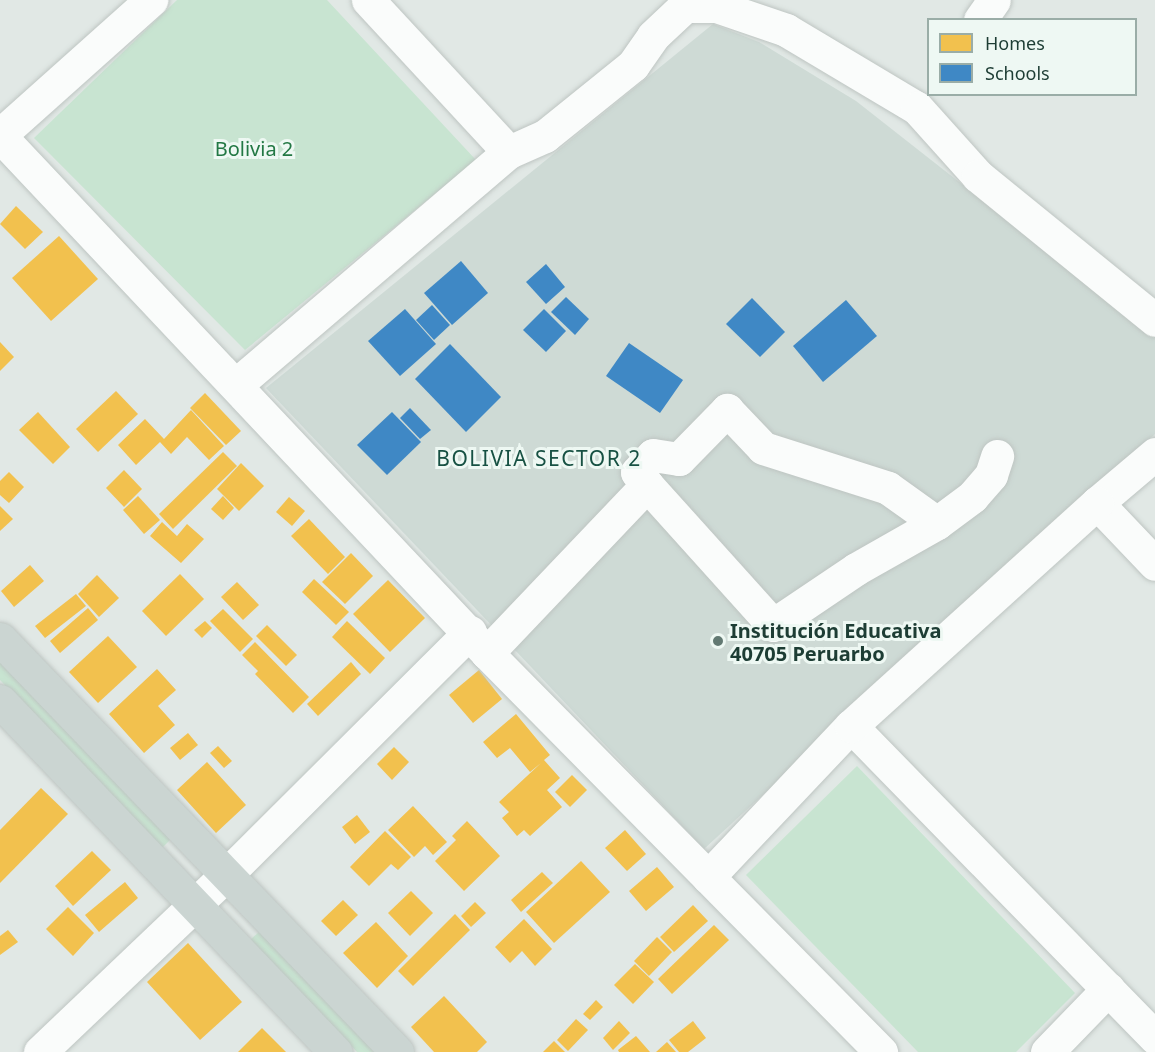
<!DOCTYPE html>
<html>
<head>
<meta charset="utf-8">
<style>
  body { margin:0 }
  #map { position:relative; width:1155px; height:1052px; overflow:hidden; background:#e1e8e5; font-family:"Noto Sans",sans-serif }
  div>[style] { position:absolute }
  .built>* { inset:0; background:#cedad5 }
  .green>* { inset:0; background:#c8e4d1 }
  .homes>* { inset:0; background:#f2c14e }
  .schools>* { inset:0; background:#3f88c5 }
  .roads { filter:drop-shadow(0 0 2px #bec5c2) drop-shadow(0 0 2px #bec5c2) }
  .minor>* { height:33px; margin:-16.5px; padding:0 16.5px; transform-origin:16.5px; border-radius:16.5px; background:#fafcfb }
  .major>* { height:33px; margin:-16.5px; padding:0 16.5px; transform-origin:16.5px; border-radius:16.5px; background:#cbd5d2 }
  .dots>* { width:16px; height:16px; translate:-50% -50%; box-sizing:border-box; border:3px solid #eef8f3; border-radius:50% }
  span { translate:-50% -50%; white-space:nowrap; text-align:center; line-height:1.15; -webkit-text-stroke:6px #eef8f3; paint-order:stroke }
  .park-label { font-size:20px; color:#237844 }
  .poi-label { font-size:20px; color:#1d3d34; font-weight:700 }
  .left { translate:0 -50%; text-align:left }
  .neighbourhood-label { font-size:21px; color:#175143; letter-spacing:1.5px }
  .legend { position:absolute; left:927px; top:18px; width:210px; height:78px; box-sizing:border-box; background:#eef8f3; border:2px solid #9aada7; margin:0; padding:8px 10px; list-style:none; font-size:18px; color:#1d3d34 }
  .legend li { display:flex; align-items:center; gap:12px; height:30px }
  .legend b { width:30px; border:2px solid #9aada7 }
</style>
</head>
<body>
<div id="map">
  <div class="built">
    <i style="clip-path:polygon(713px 24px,759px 42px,856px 101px,1155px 336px,1155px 434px,704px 849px,266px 388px)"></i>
  </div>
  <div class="green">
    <i style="clip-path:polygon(177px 0,327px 0,476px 160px,245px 350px,34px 138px)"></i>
    <i style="clip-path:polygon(0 659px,172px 838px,162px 848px,0 680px)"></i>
    <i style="clip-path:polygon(857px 766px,1075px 993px,1016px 1052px,918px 1052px,746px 875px)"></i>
    <i style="clip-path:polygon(260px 931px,376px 1052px,357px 1052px,250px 940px)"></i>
  </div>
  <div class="homes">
    <i style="clip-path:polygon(16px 206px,43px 232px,25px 249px,0 224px)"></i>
    <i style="clip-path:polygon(59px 236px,98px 279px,51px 321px,12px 278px)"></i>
    <i style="clip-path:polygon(0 342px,14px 357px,0 371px)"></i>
    <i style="clip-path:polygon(116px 391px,138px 414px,98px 452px,76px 429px)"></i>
    <i style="clip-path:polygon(205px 393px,241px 431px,226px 445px,190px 408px)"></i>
    <i style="clip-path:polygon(191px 410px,224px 446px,209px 460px,187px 437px,171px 454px,160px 442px,136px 465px,118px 445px,145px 419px,164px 439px)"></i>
    <i style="clip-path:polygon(38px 412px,70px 447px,53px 464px,19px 430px)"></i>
    <i style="clip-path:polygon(223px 452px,237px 466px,173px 529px,159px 514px)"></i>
    <i style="clip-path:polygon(241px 463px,264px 486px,239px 511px,217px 489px)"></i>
    <i style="clip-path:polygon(124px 470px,142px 489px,124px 507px,106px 488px)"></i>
    <i style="clip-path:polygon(9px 472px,24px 487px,9px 503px,0 495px,0 481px)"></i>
    <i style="clip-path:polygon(138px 496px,160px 520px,144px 534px,123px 510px)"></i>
    <i style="clip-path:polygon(223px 496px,234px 508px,223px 520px,211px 509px)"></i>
    <i style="clip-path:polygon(289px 497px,305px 511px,292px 526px,276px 512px)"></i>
    <i style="clip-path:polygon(0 506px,13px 519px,0 531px)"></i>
    <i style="clip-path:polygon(309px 519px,345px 557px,328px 574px,291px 536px)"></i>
    <i style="clip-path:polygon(162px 522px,177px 536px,187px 524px,204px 539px,181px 563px,150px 536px)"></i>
    <i style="clip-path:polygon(351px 553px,373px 576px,345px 604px,322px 582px)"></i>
    <i style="clip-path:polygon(30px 565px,44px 581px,14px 607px,1px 591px)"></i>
    <i style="clip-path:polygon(180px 574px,204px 599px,166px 636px,142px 611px)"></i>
    <i style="clip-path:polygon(97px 575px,119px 598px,99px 617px,78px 594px)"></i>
    <i style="clip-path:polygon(314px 579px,349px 612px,336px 625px,302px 592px)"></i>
    <i style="clip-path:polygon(388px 580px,425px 618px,390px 652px,353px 614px)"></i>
    <i style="clip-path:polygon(237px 582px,259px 605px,243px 620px,221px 597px)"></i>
    <i style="clip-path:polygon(76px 594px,86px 606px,45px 638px,35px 626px)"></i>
    <i style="clip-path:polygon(88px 608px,98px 620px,60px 653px,50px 641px)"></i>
    <i style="clip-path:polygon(223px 609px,253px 639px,240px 652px,210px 621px)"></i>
    <i style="clip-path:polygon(205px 621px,212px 628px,202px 638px,194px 630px)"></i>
    <i style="clip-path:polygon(347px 621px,385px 658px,370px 674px,332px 637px)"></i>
    <i style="clip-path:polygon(267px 625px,297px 655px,286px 666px,256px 636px)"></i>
    <i style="clip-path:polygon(108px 636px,137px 667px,98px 703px,69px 672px)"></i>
    <i style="clip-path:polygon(255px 642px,309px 697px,293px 713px,255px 674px,258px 671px,242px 655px)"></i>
    <i style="clip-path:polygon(351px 662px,361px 674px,318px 716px,307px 704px)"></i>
    <i style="clip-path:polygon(157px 669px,176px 690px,158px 706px,175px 725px,144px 753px,109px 714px)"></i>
    <i style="clip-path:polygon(479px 670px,502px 699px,473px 723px,449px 695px)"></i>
    <i style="clip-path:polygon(516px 714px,550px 755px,544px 760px,560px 778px,547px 790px,562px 807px,530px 836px,524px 830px,517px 836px,502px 818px,509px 812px,499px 802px,541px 763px,530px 772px,510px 748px,497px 758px,483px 742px)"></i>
    <i style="clip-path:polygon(188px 733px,198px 745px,180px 760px,170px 748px)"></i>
    <i style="clip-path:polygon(218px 746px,232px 761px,224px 768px,210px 753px)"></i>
    <i style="clip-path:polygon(394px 747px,409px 762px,392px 780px,377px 764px)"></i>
    <i style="clip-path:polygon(207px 762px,246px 805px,216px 833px,177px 790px)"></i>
    <i style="clip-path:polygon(572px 775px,587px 790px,570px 807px,555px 792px)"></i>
    <i style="clip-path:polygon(41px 788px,68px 814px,0 883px,0 830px)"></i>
    <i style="clip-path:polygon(413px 806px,447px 842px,433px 855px,425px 846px,414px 857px,388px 830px)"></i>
    <i style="clip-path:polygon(357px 815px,370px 832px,355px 844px,342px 827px)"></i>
    <i style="clip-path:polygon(467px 821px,500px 856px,464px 891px,435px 861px,456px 840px,452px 836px)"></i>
    <i style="clip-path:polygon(625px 830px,646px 854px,627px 871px,605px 848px)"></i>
    <i style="clip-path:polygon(385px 831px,411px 857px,398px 870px,391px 864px,369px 886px,350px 867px)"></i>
    <i style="clip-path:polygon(92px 851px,111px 870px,73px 906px,55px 886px)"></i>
    <i style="clip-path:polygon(581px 861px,610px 892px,554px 943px,526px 912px)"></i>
    <i style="clip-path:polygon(657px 867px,674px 887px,646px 911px,629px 891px)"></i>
    <i style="clip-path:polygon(542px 872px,553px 883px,521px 912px,511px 900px)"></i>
    <i style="clip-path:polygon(125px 882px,138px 898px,99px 932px,85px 915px)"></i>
    <i style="clip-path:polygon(411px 891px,433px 913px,410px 936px,388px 913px)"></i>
    <i style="clip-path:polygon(343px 900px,358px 915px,336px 936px,321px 921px)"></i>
    <i style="clip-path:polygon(475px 902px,486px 913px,471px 927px,461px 916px)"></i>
    <i style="clip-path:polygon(693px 905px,708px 921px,674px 952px,660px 937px)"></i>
    <i style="clip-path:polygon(68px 907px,94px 933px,73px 956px,46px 929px)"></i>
    <i style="clip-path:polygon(455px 914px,470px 930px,413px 986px,398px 971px)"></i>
    <i style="clip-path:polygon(524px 919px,552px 949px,535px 966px,522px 951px,510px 963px,495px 947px)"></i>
    <i style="clip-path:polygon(376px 922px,408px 956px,377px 988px,343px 953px)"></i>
    <i style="clip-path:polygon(714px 925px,729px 940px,672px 994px,658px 979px)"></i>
    <i style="clip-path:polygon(8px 930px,18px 942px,0 955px,0 936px)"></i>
    <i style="clip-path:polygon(657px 937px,672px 952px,649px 976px,634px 961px)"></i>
    <i style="clip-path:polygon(188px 943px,242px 1002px,200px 1040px,147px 982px)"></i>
    <i style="clip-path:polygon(635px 964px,654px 982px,633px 1004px,614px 985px)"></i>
    <i style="clip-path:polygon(444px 996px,487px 1042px,477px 1052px,434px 1052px,411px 1027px)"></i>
    <i style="clip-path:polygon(596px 1000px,603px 1007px,590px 1020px,583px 1014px)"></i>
    <i style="clip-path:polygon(576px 1019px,588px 1030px,568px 1051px,557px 1040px)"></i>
    <i style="clip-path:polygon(619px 1021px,630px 1033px,613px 1050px,603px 1038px)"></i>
    <i style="clip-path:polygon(693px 1021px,706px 1038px,688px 1052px,679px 1052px,669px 1040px)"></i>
    <i style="clip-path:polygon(262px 1028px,286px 1052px,238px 1052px)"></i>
    <i style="clip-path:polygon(636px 1036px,650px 1052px,619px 1052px,618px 1050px)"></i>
    <i style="clip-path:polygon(554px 1041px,565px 1052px,543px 1052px)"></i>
    <i style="clip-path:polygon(667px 1042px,676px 1052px,656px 1052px)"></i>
  </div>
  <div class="schools">
    <i style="clip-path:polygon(461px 261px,488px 293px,452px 325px,424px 293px)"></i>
    <i style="clip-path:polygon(546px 264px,565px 287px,546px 304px,526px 282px)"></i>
    <i style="clip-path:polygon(566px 297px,589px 319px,575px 335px,551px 312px)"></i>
    <i style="clip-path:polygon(752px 298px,785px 332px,760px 357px,726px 324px)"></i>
    <i style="clip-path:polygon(846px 300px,877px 336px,823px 382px,793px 346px)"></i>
    <i style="clip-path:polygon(432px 305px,450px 325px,434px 340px,416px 320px)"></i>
    <i style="clip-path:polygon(405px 309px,436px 344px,400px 376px,368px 341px)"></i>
    <i style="clip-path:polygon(544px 309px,566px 331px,546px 352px,523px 330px)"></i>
    <i style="clip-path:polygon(629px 343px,683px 380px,660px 413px,606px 376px)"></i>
    <i style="clip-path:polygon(450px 344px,501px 397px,466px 432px,415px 379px)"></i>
    <i style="clip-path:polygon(410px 408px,431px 430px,420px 439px,400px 418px)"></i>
    <i style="clip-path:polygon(392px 412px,421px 442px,387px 475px,357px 445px)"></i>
  </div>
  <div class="roads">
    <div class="minor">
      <i style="left:368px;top:0;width:207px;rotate:47.2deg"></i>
      <i style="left:980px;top:20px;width:24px;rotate:-55deg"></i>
      <i style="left:0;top:135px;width:203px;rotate:-41.8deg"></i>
      <i style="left:0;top:136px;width:710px;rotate:46.71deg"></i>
      <i style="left:487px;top:653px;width:561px;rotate:45.36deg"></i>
      <i style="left:237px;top:384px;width:358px;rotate:-40.5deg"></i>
      <i style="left:509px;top:152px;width:39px;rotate:-24deg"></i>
      <i style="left:545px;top:136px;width:113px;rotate:-38.9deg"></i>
      <i style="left:633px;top:65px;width:35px;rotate:-55deg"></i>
      <i style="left:653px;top:36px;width:44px;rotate:-43.2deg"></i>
      <i style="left:685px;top:6px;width:31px"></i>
      <i style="left:716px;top:6px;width:74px;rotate:18.9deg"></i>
      <i style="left:786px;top:30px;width:152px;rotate:30.8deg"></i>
      <i style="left:917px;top:108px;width:91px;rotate:48.1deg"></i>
      <i style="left:978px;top:176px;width:228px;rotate:39.1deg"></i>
      <i style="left:1155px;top:454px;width:76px;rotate:139.8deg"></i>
      <i style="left:1097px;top:503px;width:84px;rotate:46.4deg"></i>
      <i style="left:647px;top:485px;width:188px;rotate:48deg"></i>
      <i style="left:773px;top:625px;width:100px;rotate:-34deg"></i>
      <i style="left:856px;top:569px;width:93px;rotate:-29.6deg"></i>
      <i style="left:937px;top:523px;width:44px;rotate:-36.6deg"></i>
      <i style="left:972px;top:497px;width:29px;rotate:-49deg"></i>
      <i style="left:991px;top:475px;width:20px;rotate:-72deg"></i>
      <i style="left:487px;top:653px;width:232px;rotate:-46.4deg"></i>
      <i style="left:647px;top:485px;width:16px;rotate:-128deg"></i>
      <i style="left:637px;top:472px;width:23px;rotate:-47deg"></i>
      <i style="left:653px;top:455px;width:26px;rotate:9deg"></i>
      <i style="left:679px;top:459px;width:69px;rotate:-45.6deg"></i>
      <i style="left:727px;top:410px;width:52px;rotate:46.5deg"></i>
      <i style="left:763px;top:448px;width:131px;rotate:17.7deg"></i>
      <i style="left:888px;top:488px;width:60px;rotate:35.5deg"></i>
      <i style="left:851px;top:726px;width:436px;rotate:45.7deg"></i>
      <i style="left:708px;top:877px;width:208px;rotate:-46.6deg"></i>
      <i style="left:851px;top:726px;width:332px;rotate:-42.2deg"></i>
      <i style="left:40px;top:1052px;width:258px;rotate:-43.6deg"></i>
      <i style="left:227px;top:874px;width:343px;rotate:-44.9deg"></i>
      <i style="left:1047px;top:1052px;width:88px;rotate:-45.9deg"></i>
    </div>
    <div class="major">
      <i style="left:0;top:639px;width:573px;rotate:46.13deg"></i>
      <i style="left:0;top:701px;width:486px;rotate:46.3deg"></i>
    </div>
  </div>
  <div class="dots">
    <i style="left:718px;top:641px;background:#627972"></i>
  </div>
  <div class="park-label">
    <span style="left:254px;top:148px">Bolivia 2</span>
  </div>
  <div class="poi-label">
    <span class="left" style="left:730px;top:642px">Institución Educativa<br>40705 Peruarbo</span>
  </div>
  <div class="neighbourhood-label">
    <span style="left:539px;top:458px">BOLIVIA SECTOR 2</span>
  </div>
  <ul class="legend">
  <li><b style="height:16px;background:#f2c14e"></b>Homes</li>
  <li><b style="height:16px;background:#3f88c5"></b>Schools</li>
  </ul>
</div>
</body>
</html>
